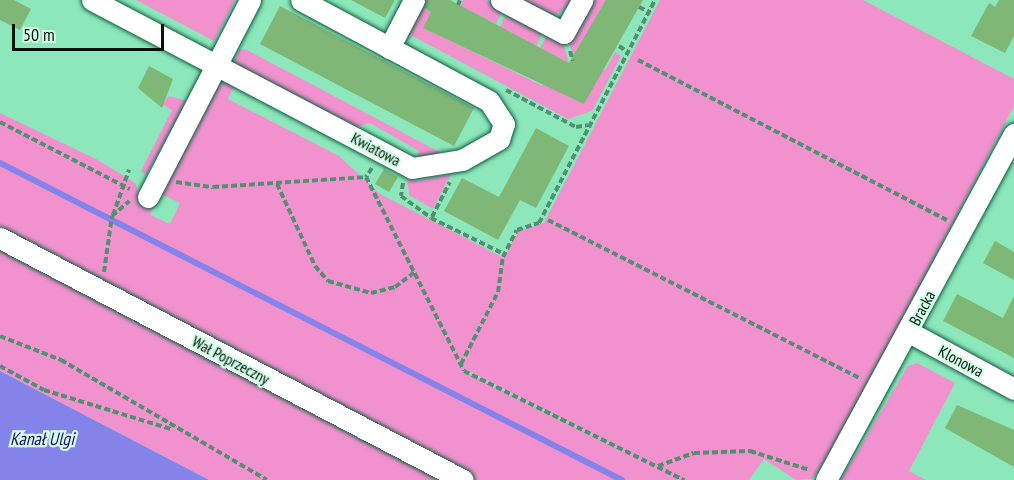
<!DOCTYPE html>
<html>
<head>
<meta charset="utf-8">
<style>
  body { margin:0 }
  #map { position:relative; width:1014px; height:480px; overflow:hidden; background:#8ce8bb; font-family:"PT Sans Narrow",sans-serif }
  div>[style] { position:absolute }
  .green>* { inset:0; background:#f192cf }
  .water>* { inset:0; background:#8383ea }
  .stream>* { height:6px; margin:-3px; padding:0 3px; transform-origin:3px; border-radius:3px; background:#8383ea }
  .building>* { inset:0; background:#7eb776 }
  .path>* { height:4px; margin-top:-2px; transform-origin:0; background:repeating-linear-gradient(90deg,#529071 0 6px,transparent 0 9px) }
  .roads { filter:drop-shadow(0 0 2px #0e5c3e) drop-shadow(0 0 2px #0e5c3e) }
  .minor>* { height:21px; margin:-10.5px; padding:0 10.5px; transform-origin:10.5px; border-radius:10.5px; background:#fff }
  span { translate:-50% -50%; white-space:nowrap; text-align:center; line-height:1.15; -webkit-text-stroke:4.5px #d3fee7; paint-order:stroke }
  .street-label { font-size:16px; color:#001509 }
  .water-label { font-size:18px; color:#24106c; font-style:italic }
  .scale { position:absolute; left:12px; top:24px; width:152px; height:27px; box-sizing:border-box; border:3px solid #001509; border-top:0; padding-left:8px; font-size:18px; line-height:21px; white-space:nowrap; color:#001509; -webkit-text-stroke:4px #d3fee7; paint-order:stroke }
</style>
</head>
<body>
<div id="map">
  <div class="green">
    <i style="clip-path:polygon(136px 0,235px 0,214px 41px)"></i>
    <i style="clip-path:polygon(418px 0,428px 0,424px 8px,431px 12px,424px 28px,541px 85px,606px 69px,615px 52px,621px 56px,592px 111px,568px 119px,403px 31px)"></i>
    <i style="clip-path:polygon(463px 0,486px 0,503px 9px,496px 24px,460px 6px)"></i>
    <i style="clip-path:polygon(523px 0,573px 0,556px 16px)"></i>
    <i style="clip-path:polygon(591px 0,606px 0,575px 58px,569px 43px)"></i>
    <i style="clip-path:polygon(evenodd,660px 0,863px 0,1014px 79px,1014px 106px,828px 460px,812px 479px,796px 480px,764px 459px,749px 480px,209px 480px,0 371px,0 113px,98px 160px,135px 183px,141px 198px,154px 205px,150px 215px,170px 224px,180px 203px,159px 193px,214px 85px,227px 82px,234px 86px,228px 99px,339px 156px,380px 194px,504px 258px,519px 231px,544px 223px,660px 0,465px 369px,667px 473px,464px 371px,465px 369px)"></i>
    <i style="clip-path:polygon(507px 12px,544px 30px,536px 46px,500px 27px)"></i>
    <i style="clip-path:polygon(548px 33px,562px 40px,569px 63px,540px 48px)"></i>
    <i style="clip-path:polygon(240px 49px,247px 50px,449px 157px,414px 162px,419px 151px,370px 123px,356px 127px,234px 63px)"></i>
    <i style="clip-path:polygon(169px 96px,187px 101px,146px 175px,141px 171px,172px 110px,162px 104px)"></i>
    <i style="clip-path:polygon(451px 174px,433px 209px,409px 195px,407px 177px,416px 181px)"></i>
    <i style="clip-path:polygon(917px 363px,955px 383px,909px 471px,926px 480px,841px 480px,908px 366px)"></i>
  </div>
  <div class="water">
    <i style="clip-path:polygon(0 371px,209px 480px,0 480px)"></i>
  </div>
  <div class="stream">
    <i style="left:0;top:163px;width:698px;rotate:27.01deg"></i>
  </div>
  <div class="building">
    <i style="clip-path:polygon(0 0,14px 0,31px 9px,20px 30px,0 20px)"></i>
    <i style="clip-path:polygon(351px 0,395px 0,385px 18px)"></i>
    <i style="clip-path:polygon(427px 0,450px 0,569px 63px,606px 0,643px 0,584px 104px,423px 28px,431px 12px,424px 8px)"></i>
    <i style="clip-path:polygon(999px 0,1014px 0,1014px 36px,1005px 53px,971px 36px,989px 3px,995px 7px)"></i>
    <i style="clip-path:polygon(280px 6px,474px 108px,454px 146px,260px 44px)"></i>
    <i style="clip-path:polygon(149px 66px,173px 79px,162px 108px,138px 88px)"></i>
    <i style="clip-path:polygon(536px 128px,569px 146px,536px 208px,520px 200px,498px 240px,444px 211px,462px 178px,499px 197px)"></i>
    <i style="clip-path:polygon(384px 169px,398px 177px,389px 192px,375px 184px)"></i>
    <i style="clip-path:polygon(995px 241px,1014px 252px,1014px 280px,983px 263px)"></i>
    <i style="clip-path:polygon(957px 294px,1003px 318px,1014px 296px,1014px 358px,943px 321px)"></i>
    <i style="clip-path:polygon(957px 405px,1014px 430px,1014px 467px,945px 428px)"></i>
  </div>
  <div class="path">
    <i style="left:458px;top:5px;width:5px;rotate:-68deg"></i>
    <i style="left:639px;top:7px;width:11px;rotate:27deg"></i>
    <i style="left:619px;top:46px;width:11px;rotate:34deg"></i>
    <i style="left:570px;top:51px;width:10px;rotate:73deg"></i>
    <i style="left:638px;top:60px;width:348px;rotate:27.4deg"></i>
    <i style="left:506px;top:90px;width:79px;rotate:27.9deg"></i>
    <i style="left:576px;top:127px;width:12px;rotate:-9deg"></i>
    <i style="left:0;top:122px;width:146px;rotate:27.3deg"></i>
    <i style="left:372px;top:168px;width:11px;rotate:124deg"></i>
    <i style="left:366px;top:177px;width:217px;rotate:63.2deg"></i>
    <i style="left:464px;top:371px;width:246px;rotate:26.4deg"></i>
    <i style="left:176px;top:182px;width:37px;rotate:8deg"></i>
    <i style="left:213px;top:187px;width:153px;rotate:-3.7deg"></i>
    <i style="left:403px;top:183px;width:13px;rotate:99deg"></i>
    <i style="left:401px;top:196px;width:37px;rotate:36deg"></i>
    <i style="left:431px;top:218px;width:81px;rotate:26.3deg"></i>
    <i style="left:277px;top:184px;width:90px;rotate:65.1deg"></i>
    <i style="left:315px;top:266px;width:20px;rotate:49deg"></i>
    <i style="left:328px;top:281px;width:45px;rotate:15.6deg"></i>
    <i style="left:371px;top:293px;width:25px;rotate:-14deg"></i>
    <i style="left:395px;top:287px;width:25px;rotate:-37deg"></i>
    <i style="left:113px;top:215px;width:48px;rotate:-70.4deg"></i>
    <i style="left:432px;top:217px;width:39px;rotate:-63deg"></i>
    <i style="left:548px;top:220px;width:351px;rotate:26.9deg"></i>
    <i style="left:104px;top:272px;width:57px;rotate:-81.9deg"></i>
    <i style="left:112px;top:216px;width:23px;rotate:-41deg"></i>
    <i style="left:0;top:336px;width:66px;rotate:21.5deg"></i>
    <i style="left:61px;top:360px;width:238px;rotate:30.2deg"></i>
    <i style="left:461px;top:364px;width:81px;rotate:-62.8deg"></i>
    <i style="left:498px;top:292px;width:35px;rotate:-82deg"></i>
    <i style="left:503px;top:257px;width:30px;rotate:-63deg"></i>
    <i style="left:517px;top:230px;width:23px;rotate:-18deg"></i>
    <i style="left:539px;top:223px;width:251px;rotate:-62.5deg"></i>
    <i style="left:0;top:366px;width:50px;rotate:28.6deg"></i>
    <i style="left:44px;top:390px;width:133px;rotate:17.1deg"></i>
    <i style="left:658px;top:466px;width:38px;rotate:-20deg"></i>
    <i style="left:694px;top:453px;width:56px;rotate:-2deg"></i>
    <i style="left:750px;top:451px;width:63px;rotate:17.6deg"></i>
  </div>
  <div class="roads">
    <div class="minor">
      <i style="left:92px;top:0;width:361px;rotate:27.7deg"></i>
      <i style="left:412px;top:168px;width:51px;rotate:-9.1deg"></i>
      <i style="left:462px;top:160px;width:43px;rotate:-29.6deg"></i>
      <i style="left:499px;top:139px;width:16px;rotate:-72deg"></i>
      <i style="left:504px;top:124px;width:27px;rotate:-123deg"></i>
      <i style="left:489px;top:101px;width:213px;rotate:-151.8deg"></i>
      <i style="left:501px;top:0;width:71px;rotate:27.6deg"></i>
      <i style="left:564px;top:33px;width:38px;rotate:-61deg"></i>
      <i style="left:389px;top:48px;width:54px;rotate:-62.5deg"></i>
      <i style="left:148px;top:197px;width:222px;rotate:-62.6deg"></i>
      <i style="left:0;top:238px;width:522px;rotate:27.6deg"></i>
      <i style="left:909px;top:332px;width:119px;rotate:28.5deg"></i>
      <i style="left:826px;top:480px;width:394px;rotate:-61.5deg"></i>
    </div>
  </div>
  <div class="street-label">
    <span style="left:376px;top:149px;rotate:28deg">Kwiatowa</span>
    <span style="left:922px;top:308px;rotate:-62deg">Bracka</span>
    <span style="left:231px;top:360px;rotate:28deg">Wał Poprzeczny</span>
    <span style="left:961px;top:361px;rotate:28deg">Klonowa</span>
  </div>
  <div class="water-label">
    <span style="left:42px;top:439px">Kanał Ulgi</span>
  </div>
  <div class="scale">50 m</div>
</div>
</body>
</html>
